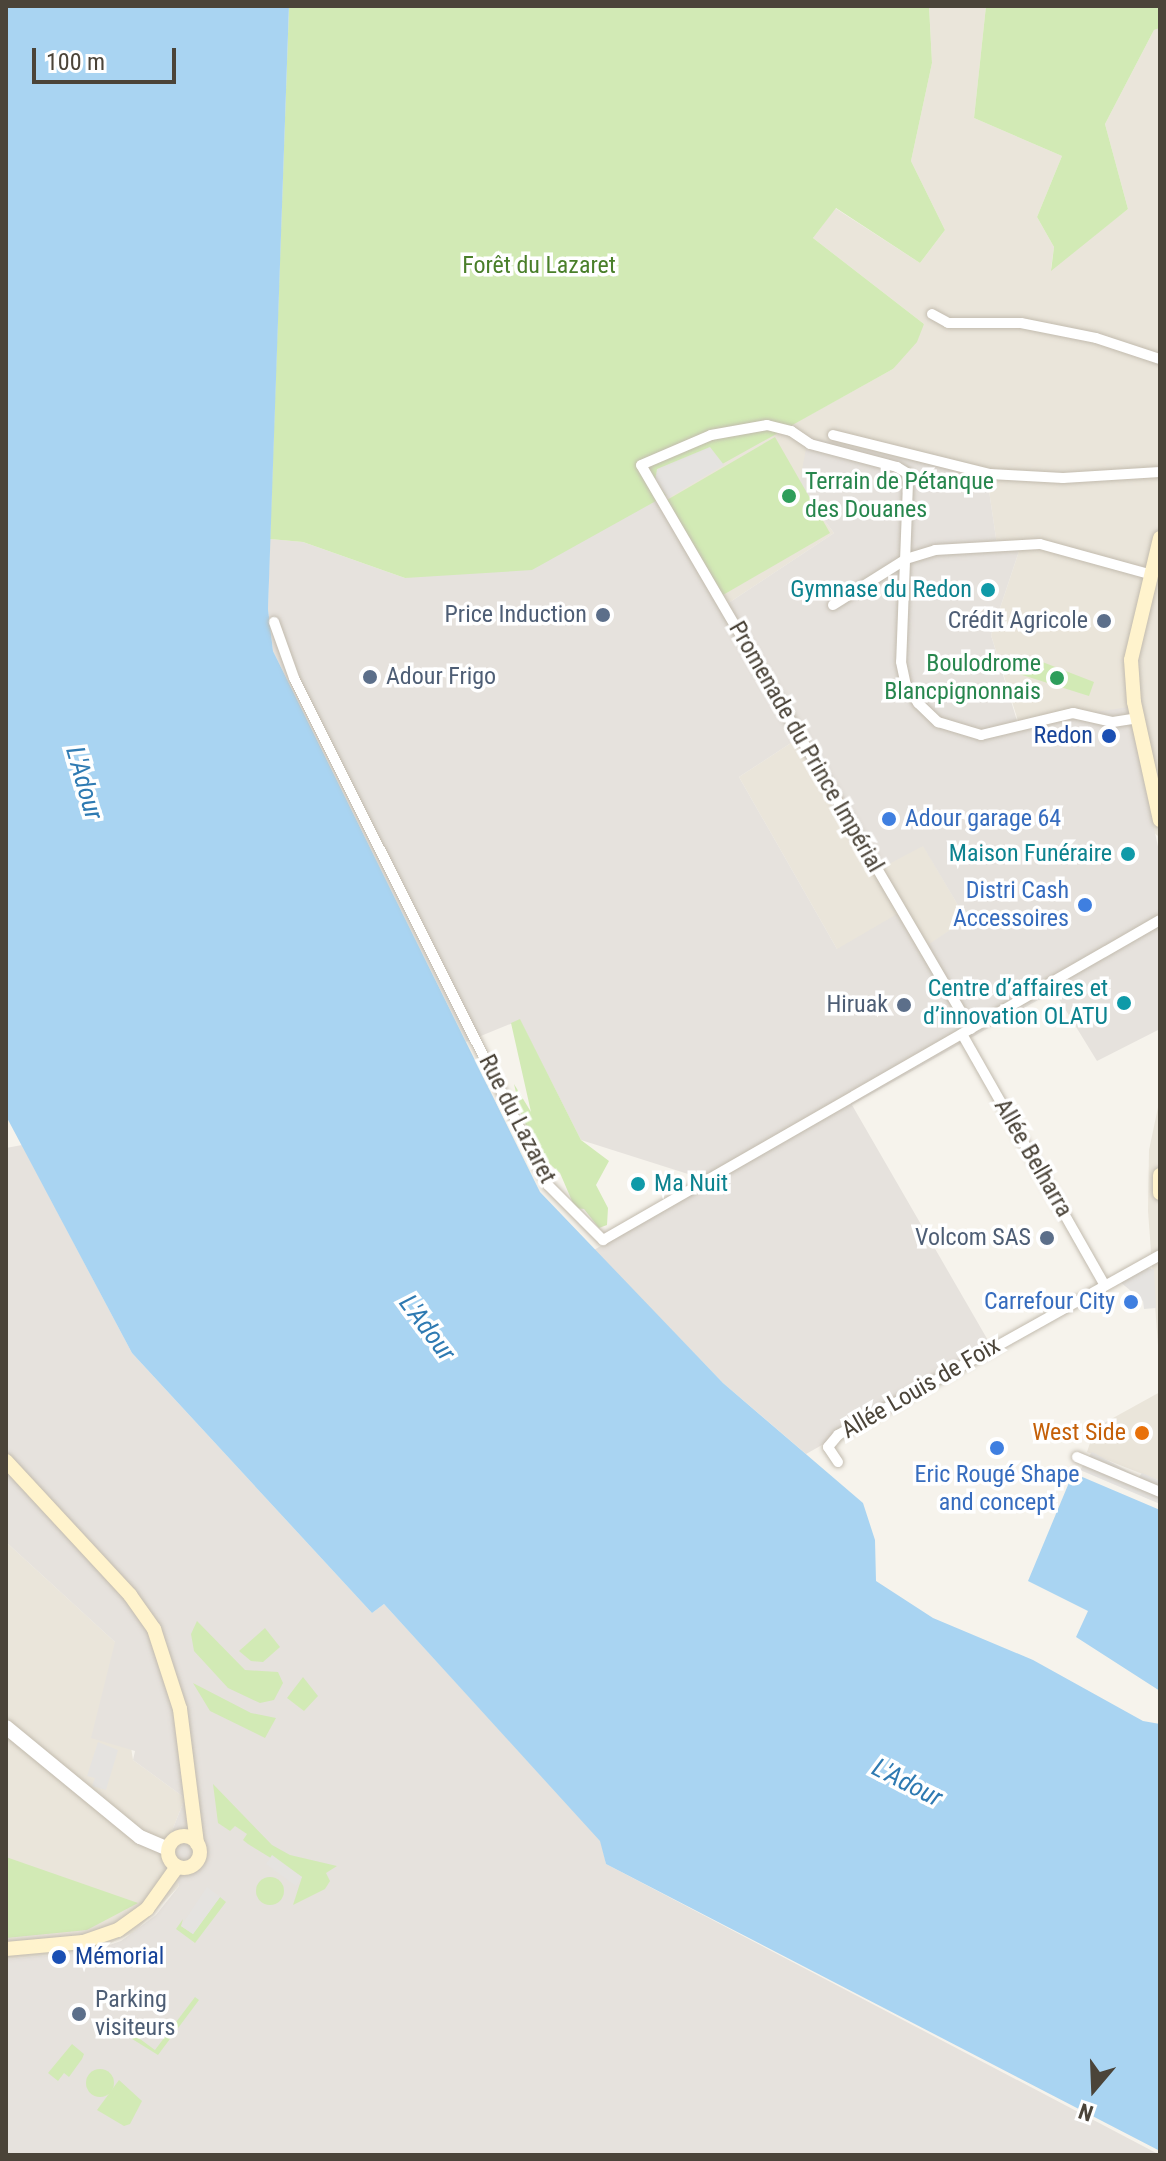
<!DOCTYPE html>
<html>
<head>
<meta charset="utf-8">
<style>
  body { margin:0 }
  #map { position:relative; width:1166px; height:2161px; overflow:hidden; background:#f6f3ec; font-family:"Roboto Condensed",sans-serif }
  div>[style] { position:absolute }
  .residential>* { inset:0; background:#eae5da }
  .industrial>* { inset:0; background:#e6e2dd }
  .green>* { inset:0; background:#d2eab5 }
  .round { border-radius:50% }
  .parking>* { inset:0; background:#e5e3e0 }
  .water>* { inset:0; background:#a9d4f2 }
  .roads { filter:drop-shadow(0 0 2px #c2bbae) drop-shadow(0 0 2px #c2bbae) }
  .minor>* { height:10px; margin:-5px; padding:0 5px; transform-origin:5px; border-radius:5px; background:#fff }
  .tertiary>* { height:14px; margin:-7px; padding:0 7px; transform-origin:7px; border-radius:7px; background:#fff }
  .secondary>* { height:14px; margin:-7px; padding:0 7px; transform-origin:7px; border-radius:7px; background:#fff3cd }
  .secondary>.ring { margin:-7px; padding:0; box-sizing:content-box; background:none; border:14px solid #fff3cd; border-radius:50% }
  .dots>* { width:22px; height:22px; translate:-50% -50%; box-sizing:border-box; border:4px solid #fff; border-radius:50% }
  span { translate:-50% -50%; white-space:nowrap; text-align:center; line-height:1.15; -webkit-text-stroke:7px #fff; paint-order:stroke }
  .park-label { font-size:24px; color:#4a7f2a }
  .leisure-label { font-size:24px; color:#27864d }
  .left { translate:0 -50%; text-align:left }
  .right { translate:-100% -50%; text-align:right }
  .culture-label { font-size:24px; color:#0d838f }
  .service-label { font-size:24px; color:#4e5e75 }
  .transit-label { font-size:24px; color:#164399 }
  .street-label { font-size:24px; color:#4b4439 }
  .shop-label { font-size:24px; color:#366cbe }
  .food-label { font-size:24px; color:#c56008 }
  .water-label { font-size:26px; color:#2e7ab2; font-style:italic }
  .frame { position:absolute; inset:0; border:8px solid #4b4439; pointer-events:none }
  .north { position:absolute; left:1054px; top:2049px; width:80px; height:80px; -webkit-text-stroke:6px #fff; paint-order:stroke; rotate:199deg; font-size:22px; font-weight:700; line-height:32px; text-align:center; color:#4b4439 }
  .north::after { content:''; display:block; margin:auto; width:28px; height:36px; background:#4b4439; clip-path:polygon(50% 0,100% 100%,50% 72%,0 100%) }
  .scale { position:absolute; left:32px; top:48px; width:144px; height:36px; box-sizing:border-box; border:4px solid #4b4439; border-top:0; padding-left:10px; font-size:24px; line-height:28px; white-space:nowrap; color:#4b4439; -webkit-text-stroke:6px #fff; paint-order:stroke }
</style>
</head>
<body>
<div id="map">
  <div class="residential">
    <i style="clip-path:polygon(929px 6px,986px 6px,974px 118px,1062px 156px,1037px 217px,1054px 247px,1051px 269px,1128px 209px,1105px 124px,1154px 30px,1160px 28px,1160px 856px,1158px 836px,1019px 724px,991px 635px,1020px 548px,997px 545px,987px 477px,908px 462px,799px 487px,834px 533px,727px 604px,657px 499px,893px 369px,924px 324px,813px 238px,835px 208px,920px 263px,945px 230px,911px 161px,932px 63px)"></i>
    <i style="clip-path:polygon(794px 741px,871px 872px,923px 845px,966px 919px,919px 952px,837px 949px,739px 777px)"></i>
    <i style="clip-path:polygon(1160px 1098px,1160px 1372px,1148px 1211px,1149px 1150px)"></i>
    <i style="clip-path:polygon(1160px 1392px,1160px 1481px,1087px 1452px,1095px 1428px)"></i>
    <i style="clip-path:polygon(6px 1542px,115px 1642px,133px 1760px,185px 1798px,166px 1846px,179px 1886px,135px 1932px,92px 1951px,6px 1959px)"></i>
  </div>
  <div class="industrial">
    <i style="clip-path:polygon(evenodd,808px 437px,987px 477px,997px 545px,1020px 548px,991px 635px,1018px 724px,1128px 707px,1160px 856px,1160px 1029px,1097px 1061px,1054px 991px,852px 1105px,993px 1349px,806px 1454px,723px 1383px,594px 1250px,710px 1181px,581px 1140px,520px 1020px,466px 1042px,273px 651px,268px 609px,270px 539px,303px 542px,405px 578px,657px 499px,727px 604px,834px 533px,799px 487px,808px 437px,794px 741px,872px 873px,923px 846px,966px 919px,919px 951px,897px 914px,837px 949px,739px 777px,794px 741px)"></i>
    <i style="clip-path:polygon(22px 1145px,132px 1353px,372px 1613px,384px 1604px,601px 1841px,606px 1864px,1160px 2155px,6px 2155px,6px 1959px,92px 1951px,121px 1941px,156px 1915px,179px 1886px,166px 1846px,185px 1798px,133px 1760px,135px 1751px,91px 1738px,115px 1642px,6px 1542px,6px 1148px)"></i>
  </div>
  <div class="green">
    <i style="clip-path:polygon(289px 6px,929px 6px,932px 63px,911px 161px,945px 230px,920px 263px,836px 208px,813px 238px,924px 324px,917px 342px,893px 369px,532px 570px,405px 578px,303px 542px,270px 539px)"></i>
    <i style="clip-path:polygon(986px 6px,1160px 6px,1160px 28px,1154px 30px,1105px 124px,1128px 209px,1051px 271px,1054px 247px,1037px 217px,1062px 156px,974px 118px)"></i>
    <i style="clip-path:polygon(775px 437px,830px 533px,723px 595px,667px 500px)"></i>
    <i style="clip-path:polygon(1027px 656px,1094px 682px,1089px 696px,1019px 674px)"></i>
    <i style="clip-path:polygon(520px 1019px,581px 1140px,609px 1161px,596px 1185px,608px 1208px,607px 1225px,599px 1228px,584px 1209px,575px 1208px,560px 1173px,539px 1155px,521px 1114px,514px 1084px,531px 1112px,511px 1023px)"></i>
    <i style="clip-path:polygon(197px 1621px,245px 1670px,278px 1672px,283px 1683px,274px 1700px,260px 1703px,228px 1688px,194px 1651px,191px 1634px)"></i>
    <i style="clip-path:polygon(265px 1628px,280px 1647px,263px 1662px,251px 1661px,239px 1651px)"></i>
    <i style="clip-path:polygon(303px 1677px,318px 1696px,304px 1711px,287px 1698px)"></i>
    <i style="clip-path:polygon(193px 1683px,251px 1713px,276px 1718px,265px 1738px,210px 1711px)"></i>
    <i style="clip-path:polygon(213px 1784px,272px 1845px,290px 1855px,337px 1866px,326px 1873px,330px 1881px,325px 1889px,293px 1905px,302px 1877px,248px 1844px,243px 1840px,247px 1834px,235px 1826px,230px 1831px,218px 1823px)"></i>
    <i style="clip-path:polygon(6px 1857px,138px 1903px,87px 1930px,6px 1938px)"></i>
    <i class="round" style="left:256px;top:1877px;width:28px;height:28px"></i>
    <i style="clip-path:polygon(220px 1897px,226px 1902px,195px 1943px,176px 1929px,183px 1919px,181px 1926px,193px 1934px)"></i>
    <i style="clip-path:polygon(195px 1997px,199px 2000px,158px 2055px,129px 2037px,129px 2031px,155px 2050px)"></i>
    <i style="clip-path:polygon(72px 2044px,84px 2054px,82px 2059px,69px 2077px,64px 2073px,58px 2081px,48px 2073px)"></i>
    <i class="round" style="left:86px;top:2069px;width:28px;height:28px"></i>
    <i style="clip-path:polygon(119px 2080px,142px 2101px,130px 2124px,124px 2126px,97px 2110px)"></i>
  </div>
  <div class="parking">
    <i style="clip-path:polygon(710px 447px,724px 465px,668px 498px,655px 481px,657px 469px)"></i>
    <i style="clip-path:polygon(1145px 1268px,1154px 1269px,1156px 1308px,1144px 1309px,1143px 1301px,1119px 1281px)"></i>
    <i style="clip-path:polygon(1092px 1452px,1139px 1477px,1142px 1473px,1160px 1481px,1160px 1504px,1080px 1470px)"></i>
    <i style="clip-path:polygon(98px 1742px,118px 1750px,106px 1790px,92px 1786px,95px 1778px,87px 1776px)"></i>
    <i style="clip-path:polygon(272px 1855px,302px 1877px,296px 1886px,266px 1864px)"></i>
    <i style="clip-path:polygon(207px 1887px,220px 1897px,193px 1934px,181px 1926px)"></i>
  </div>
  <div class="water">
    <i style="clip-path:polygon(6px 6px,289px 6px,268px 609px,273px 651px,540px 1192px,723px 1383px,863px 1503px,875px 1540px,876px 1581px,933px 1618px,1033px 1660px,1143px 1721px,1160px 1724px,1160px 2151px,606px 1864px,600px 1841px,384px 1604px,372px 1613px,132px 1353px,6px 1116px)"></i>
    <i style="clip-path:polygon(1073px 1473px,1160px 1510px,1160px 1691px,1076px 1637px,1088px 1611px,1028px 1581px)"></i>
  </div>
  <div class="roads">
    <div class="minor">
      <i style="left:932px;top:314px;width:18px;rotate:29deg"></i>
      <i style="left:948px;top:323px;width:73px"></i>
      <i style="left:1021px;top:323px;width:76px;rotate:11.3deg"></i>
      <i style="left:1096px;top:338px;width:67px;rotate:18.2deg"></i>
      <i style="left:833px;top:435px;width:162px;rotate:14deg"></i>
      <i style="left:990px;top:474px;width:73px;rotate:3.1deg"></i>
      <i style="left:1063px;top:478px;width:97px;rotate:-3.5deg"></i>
      <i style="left:833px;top:605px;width:86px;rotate:-32.2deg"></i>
      <i style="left:906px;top:559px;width:30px;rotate:-17deg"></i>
      <i style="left:935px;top:550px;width:105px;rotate:-3.3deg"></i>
      <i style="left:1040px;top:544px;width:113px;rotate:15.4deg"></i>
      <i style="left:274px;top:622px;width:59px;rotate:70.3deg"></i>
      <i style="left:294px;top:678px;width:567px;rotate:63.39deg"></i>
      <i style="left:548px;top:1185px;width:78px;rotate:45deg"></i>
      <i style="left:603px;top:1240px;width:642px;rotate:-29.88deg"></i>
      <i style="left:971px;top:1029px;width:653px;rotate:-120.33deg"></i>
      <i style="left:641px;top:465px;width:76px;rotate:-23.2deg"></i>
      <i style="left:711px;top:435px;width:57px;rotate:-10.1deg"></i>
      <i style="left:767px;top:425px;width:25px;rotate:14deg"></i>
      <i style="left:791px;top:431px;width:23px;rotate:34deg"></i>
      <i style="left:810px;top:444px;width:90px;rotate:14.8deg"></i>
      <i style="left:897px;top:467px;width:12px;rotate:31deg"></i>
      <i style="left:907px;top:473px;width:10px;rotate:84deg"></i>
      <i style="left:908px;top:483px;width:179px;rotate:92.2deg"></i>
      <i style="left:901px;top:662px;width:24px;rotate:78deg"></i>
      <i style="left:906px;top:685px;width:22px;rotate:56deg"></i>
      <i style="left:918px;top:703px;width:28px;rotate:44deg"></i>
      <i style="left:938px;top:722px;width:45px;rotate:16.8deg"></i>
      <i style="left:981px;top:735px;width:95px;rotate:-13.4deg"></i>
      <i style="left:1073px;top:713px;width:41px;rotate:12.7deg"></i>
      <i style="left:1113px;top:722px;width:24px;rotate:-9deg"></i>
      <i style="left:962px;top:1034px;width:285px;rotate:60.4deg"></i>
      <i style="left:1077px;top:1457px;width:90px;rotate:22.9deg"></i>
      <i style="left:838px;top:1462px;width:18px;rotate:-124deg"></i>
      <i style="left:828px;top:1447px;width:16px;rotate:-50deg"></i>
      <i style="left:838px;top:1435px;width:369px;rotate:-29.2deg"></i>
    </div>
    <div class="tertiary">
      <i style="left:6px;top:1727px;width:173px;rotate:39.4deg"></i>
      <i style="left:140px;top:1837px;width:30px;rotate:23deg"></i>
    </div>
    <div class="secondary">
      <i style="left:1160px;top:538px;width:125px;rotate:103.4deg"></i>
      <i style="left:1131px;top:660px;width:42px;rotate:85.9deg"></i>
      <i style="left:1134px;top:702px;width:121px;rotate:77.6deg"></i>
      <i style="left:1160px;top:1175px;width:18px;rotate:90deg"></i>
      <i style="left:6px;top:1461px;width:183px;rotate:47.2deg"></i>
      <i style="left:130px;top:1595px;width:42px;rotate:54.8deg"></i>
      <i style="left:154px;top:1629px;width:84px;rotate:72deg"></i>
      <i style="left:180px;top:1709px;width:136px;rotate:82.8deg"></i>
      <i class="ring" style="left:168px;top:1836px;width:18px;height:18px"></i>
      <i style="left:6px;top:1949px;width:77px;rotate:-5.2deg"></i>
      <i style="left:83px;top:1942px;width:37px;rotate:-19deg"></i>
      <i style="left:118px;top:1930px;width:36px;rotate:-36deg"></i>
      <i style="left:147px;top:1909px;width:52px;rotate:-54.5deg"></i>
    </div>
  </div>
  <div class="dots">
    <i style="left:789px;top:496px;background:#2e9e5b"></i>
    <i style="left:988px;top:590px;background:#0f9aa8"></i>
    <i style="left:603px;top:615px;background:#5c6f8a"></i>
    <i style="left:1104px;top:621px;background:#5c6f8a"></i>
    <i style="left:370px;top:677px;background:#5c6f8a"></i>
    <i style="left:1057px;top:678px;background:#2e9e5b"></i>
    <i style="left:1109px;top:736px;background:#1a4fb4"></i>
    <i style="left:889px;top:819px;background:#3f7fe0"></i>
    <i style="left:1128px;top:854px;background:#0f9aa8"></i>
    <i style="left:1085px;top:905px;background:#3f7fe0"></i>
    <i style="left:1124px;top:1003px;background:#0f9aa8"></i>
    <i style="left:904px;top:1005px;background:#5c6f8a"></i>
    <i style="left:638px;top:1184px;background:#0f9aa8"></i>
    <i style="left:1047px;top:1238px;background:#5c6f8a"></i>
    <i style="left:1131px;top:1302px;background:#3f7fe0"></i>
    <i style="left:1142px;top:1433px;background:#e8710a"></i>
    <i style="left:997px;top:1448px;background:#3f7fe0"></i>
    <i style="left:59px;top:1957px;background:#1a4fb4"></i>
    <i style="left:79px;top:2014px;background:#5c6f8a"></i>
  </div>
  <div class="park-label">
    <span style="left:539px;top:266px">Forêt du Lazaret</span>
  </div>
  <div class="leisure-label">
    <span class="left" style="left:805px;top:496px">Terrain de Pétanque<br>des Douanes</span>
    <span class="right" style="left:1041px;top:678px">Boulodrome<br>Blancpignonnais</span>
  </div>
  <div class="culture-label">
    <span class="right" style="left:972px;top:590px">Gymnase du Redon</span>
    <span class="right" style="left:1112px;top:854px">Maison Funéraire</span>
    <span class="right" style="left:1108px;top:1003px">Centre d’affaires et<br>d’innovation OLATU</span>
    <span class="left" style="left:654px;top:1184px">Ma Nuit</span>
  </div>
  <div class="service-label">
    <span class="right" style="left:587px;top:615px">Price Induction</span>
    <span class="right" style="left:1088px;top:621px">Crédit Agricole</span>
    <span class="left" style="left:386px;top:677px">Adour Frigo</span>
    <span class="right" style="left:888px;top:1005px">Hiruak</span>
    <span class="right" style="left:1031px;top:1238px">Volcom SAS</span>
    <span class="left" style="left:95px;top:2014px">Parking<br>visiteurs</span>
  </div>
  <div class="transit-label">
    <span class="right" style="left:1093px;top:736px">Redon</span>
    <span class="left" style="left:75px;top:1957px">Mémorial</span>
  </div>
  <div class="street-label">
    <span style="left:806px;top:747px;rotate:60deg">Promenade du Prince Impérial</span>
    <span style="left:517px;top:1119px;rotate:63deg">Rue du Lazaret</span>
    <span style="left:1033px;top:1158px;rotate:60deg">Allée Belharra</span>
    <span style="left:921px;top:1388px;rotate:-30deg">Allée Louis de Foix</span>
  </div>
  <div class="shop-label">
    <span class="left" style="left:905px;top:819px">Adour garage 64</span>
    <span class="right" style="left:1069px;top:905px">Distri Cash<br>Accessoires</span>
    <span class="right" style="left:1115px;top:1302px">Carrefour City</span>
    <span style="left:997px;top:1489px">Eric Rougé Shape<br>and concept</span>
  </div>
  <div class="food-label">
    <span class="right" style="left:1126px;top:1433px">West Side</span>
  </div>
  <div class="water-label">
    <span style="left:84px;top:783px;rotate:74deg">L'Adour</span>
    <span style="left:427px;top:1328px;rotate:53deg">L'Adour</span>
    <span style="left:907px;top:1783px;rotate:27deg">L'Adour</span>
  </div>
  <div class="frame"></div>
  <div class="north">N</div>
  <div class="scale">100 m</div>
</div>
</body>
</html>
